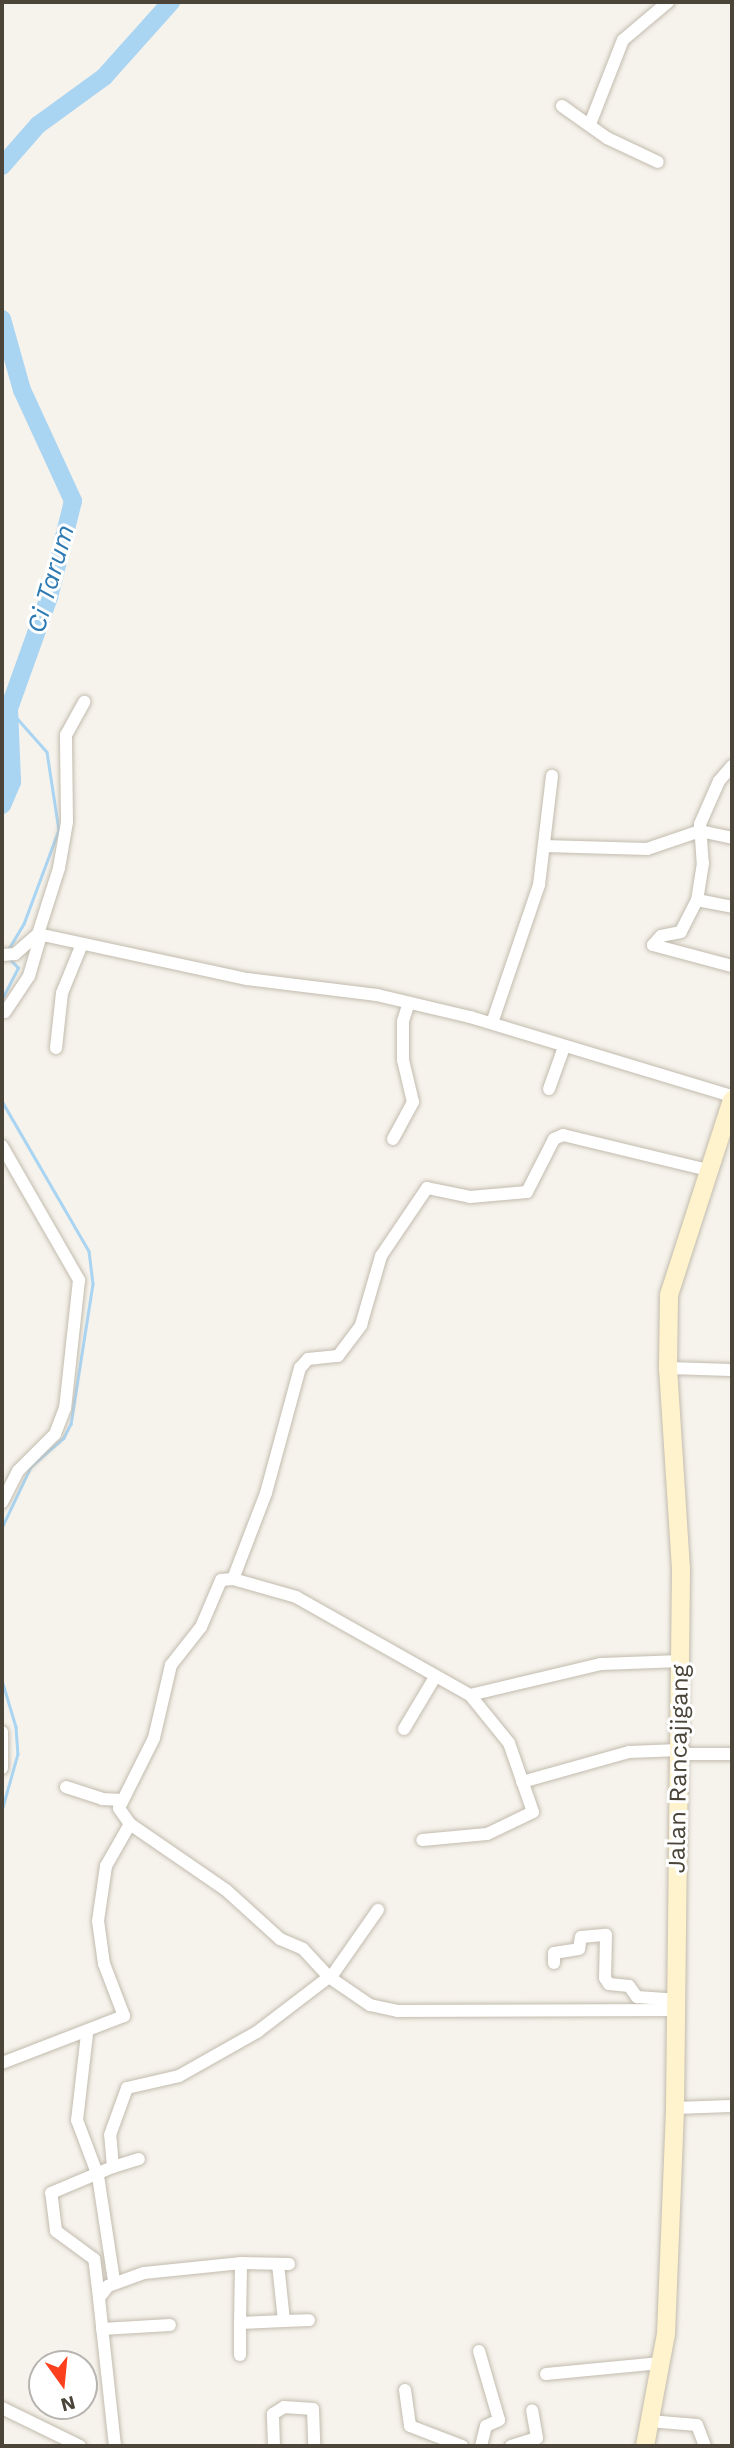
<!DOCTYPE html>
<html>
<head>
<meta charset="utf-8">
<style>
  body { margin:0 }
  #map { position:relative; width:734px; height:2448px; overflow:hidden; background:#f6f3ec; font-family:"Work Sans",sans-serif }
  div>[style] { position:absolute }
  .stream>* { height:2.5px; margin:-1.25px; padding:0 1.25px; transform-origin:1.25px; border-radius:1.25px; background:#a9d4f2 }
  .river>* { height:18px; margin:-9px; padding:0 9px; transform-origin:9px; border-radius:9px; background:#a9d4f2 }
  .roads { filter:drop-shadow(0 0 2px #c2bbae) drop-shadow(0 0 2px #c2bbae) }
  .street>* { height:12px; margin:-6px; padding:0 6px; transform-origin:6px; border-radius:6px; background:#fff }
  .secondary>* { height:18px; margin:-9px; padding:0 9px; transform-origin:9px; border-radius:9px; background:#fff3cd }
  span { translate:-50% -50%; white-space:nowrap; text-align:center; line-height:1.15; -webkit-text-stroke:6px #fff; paint-order:stroke }
  .street-label { font-size:24px; color:#4b4439 }
  .water-label { font-size:26px; color:#2e7ab2; font-style:italic }
  .frame { position:absolute; inset:0; border:4px solid #4b4439; pointer-events:none }
  .north { position:absolute; left:28px; top:2350px; width:70px; height:70px; box-sizing:border-box; background:#fff; border:2px solid #b7b4b0; border-radius:50%; rotate:165deg; font-size:19px; font-weight:700; line-height:28px; text-align:center; color:#4b4439 }
  .north::after { content:''; display:block; margin:auto; width:24px; height:32px; background:#fc3f1d; clip-path:polygon(50% 0,100% 100%,50% 72%,0 100%) }
</style>
</head>
<body>
<div id="map">
  <div class="stream">
    <i style="left:2px;top:721px;width:14px;rotate:-60deg"></i>
    <i style="left:9px;top:709px;width:57px;rotate:48.5deg"></i>
    <i style="left:47px;top:752px;width:79px;rotate:81.3deg"></i>
    <i style="left:59px;top:830px;width:100px;rotate:110.4deg"></i>
    <i style="left:24px;top:924px;width:29px;rotate:121deg"></i>
    <i style="left:2px;top:999px;width:35px;rotate:-63deg"></i>
    <i style="left:18px;top:968px;width:13px;rotate:-135deg"></i>
    <i style="left:2px;top:1101px;width:173px;rotate:59.9deg"></i>
    <i style="left:89px;top:1251px;width:33px;rotate:83deg"></i>
    <i style="left:93px;top:1284px;width:142px;rotate:98.9deg"></i>
    <i style="left:71px;top:1424px;width:16px;rotate:117deg"></i>
    <i style="left:64px;top:1438px;width:44px;rotate:138.7deg"></i>
    <i style="left:31px;top:1467px;width:68px;rotate:115.4deg"></i>
    <i style="left:2px;top:1680px;width:49px;rotate:73.4deg"></i>
    <i style="left:16px;top:1727px;width:27px;rotate:86deg"></i>
    <i style="left:18px;top:1754px;width:59px;rotate:105.7deg"></i>
  </div>
  <div class="river">
    <i style="left:2px;top:166px;width:55px;rotate:-48.7deg"></i>
    <i style="left:38px;top:125px;width:82px;rotate:-36deg"></i>
    <i style="left:104px;top:77px;width:101px;rotate:-48.2deg"></i>
    <i style="left:2px;top:319px;width:74px;rotate:74.3deg"></i>
    <i style="left:22px;top:390px;width:122px;rotate:65.3deg"></i>
    <i style="left:73px;top:501px;width:99px;rotate:104deg"></i>
    <i style="left:49px;top:597px;width:119px;rotate:109.7deg"></i>
    <i style="left:9px;top:709px;width:73px;rotate:87.6deg"></i>
    <i style="left:12px;top:782px;width:25px;rotate:113deg"></i>
  </div>
  <div class="roads">
    <div class="street">
      <i style="left:562px;top:106px;width:55px;rotate:35.4deg"></i>
      <i style="left:607px;top:138px;width:56px;rotate:25.2deg"></i>
      <i style="left:590px;top:124px;width:90px;rotate:-68.6deg"></i>
      <i style="left:623px;top:40px;width:59px;rotate:-40.2deg"></i>
      <i style="left:732px;top:766px;width:20px;rotate:131deg"></i>
      <i style="left:719px;top:781px;width:47px;rotate:113.8deg"></i>
      <i style="left:700px;top:824px;width:39px;rotate:86deg"></i>
      <i style="left:703px;top:863px;width:37px;rotate:99deg"></i>
      <i style="left:697px;top:900px;width:36px;rotate:117deg"></i>
      <i style="left:681px;top:932px;width:20px;rotate:169deg"></i>
      <i style="left:661px;top:936px;width:12px;rotate:132deg"></i>
      <i style="left:653px;top:945px;width:82px;rotate:14.9deg"></i>
      <i style="left:544px;top:846px;width:103px;rotate:1.7deg"></i>
      <i style="left:647px;top:849px;width:56px;rotate:-18.8deg"></i>
      <i style="left:700px;top:831px;width:33px;rotate:12deg"></i>
      <i style="left:697px;top:900px;width:36px;rotate:11deg"></i>
      <i style="left:38px;top:934px;width:69px;rotate:-72.3deg"></i>
      <i style="left:59px;top:868px;width:47px;rotate:-80.1deg"></i>
      <i style="left:67px;top:822px;width:87px;rotate:-90.7deg"></i>
      <i style="left:66px;top:735px;width:38px;rotate:-61deg"></i>
      <i style="left:2px;top:955px;width:13px;rotate:-4deg"></i>
      <i style="left:15px;top:954px;width:30px;rotate:-41deg"></i>
      <i style="left:38px;top:934px;width:214px;rotate:12.2deg"></i>
      <i style="left:247px;top:979px;width:131px;rotate:7deg"></i>
      <i style="left:377px;top:995px;width:96px;rotate:13.3deg"></i>
      <i style="left:470px;top:1017px;width:274px;rotate:16.8deg"></i>
      <i style="left:5px;top:1012px;width:43px;rotate:-56.3deg"></i>
      <i style="left:29px;top:976px;width:43px;rotate:-73.7deg"></i>
      <i style="left:492px;top:1023px;width:146px;rotate:-71.2deg"></i>
      <i style="left:539px;top:885px;width:110px;rotate:-83.2deg"></i>
      <i style="left:56px;top:1048px;width:55px;rotate:-83.8deg"></i>
      <i style="left:62px;top:993px;width:53px;rotate:-67.8deg"></i>
      <i style="left:549px;top:1089px;width:45px;rotate:-70.3deg"></i>
      <i style="left:393px;top:1139px;width:42px;rotate:-61.6deg"></i>
      <i style="left:413px;top:1102px;width:43px;rotate:-103.4deg"></i>
      <i style="left:403px;top:1060px;width:39px;rotate:-90deg"></i>
      <i style="left:403px;top:1021px;width:19px;rotate:-72deg"></i>
      <i style="left:2px;top:1146px;width:155px;rotate:60.1deg"></i>
      <i style="left:79px;top:1280px;width:129px;rotate:96.2deg"></i>
      <i style="left:65px;top:1408px;width:28px;rotate:111deg"></i>
      <i style="left:55px;top:1434px;width:52px;rotate:135deg"></i>
      <i style="left:18px;top:1471px;width:35px;rotate:117deg"></i>
      <i style="left:668px;top:1368px;width:64px;rotate:1.8deg"></i>
      <i style="left:233px;top:1579px;width:92px;rotate:-69deg"></i>
      <i style="left:266px;top:1493px;width:130px;rotate:-74.8deg"></i>
      <i style="left:300px;top:1368px;width:12px;rotate:-48deg"></i>
      <i style="left:308px;top:1359px;width:30px;rotate:-6deg"></i>
      <i style="left:338px;top:1356px;width:39px;rotate:-53deg"></i>
      <i style="left:361px;top:1325px;width:72px;rotate:-73.8deg"></i>
      <i style="left:381px;top:1256px;width:82px;rotate:-55.9deg"></i>
      <i style="left:427px;top:1188px;width:44px;rotate:11.8deg"></i>
      <i style="left:470px;top:1197px;width:57px;rotate:-5deg"></i>
      <i style="left:527px;top:1192px;width:59px;rotate:-63deg"></i>
      <i style="left:554px;top:1139px;width:10px;rotate:-24deg"></i>
      <i style="left:563px;top:1135px;width:149px;rotate:13.6deg"></i>
      <i style="left:470px;top:1695px;width:135px;rotate:-13.3deg"></i>
      <i style="left:601px;top:1664px;width:80px;rotate:-2.1deg"></i>
      <i style="left:404px;top:1729px;width:61px;rotate:-59.2deg"></i>
      <i style="left:2px;top:1732px;width:36px;rotate:90deg"></i>
      <i style="left:679px;top:1754px;width:53px"></i>
      <i style="left:522px;top:1782px;width:111px;rotate:-15.7deg"></i>
      <i style="left:629px;top:1752px;width:50px;rotate:-2.3deg"></i>
      <i style="left:66px;top:1787px;width:38px;rotate:18deg"></i>
      <i style="left:102px;top:1799px;width:20px;rotate:3deg"></i>
      <i style="left:130px;top:1824px;width:19px;rotate:-125deg"></i>
      <i style="left:119px;top:1808px;width:78px;rotate:-63.4deg"></i>
      <i style="left:154px;top:1738px;width:75px;rotate:-76.9deg"></i>
      <i style="left:171px;top:1665px;width:48px;rotate:-51.7deg"></i>
      <i style="left:201px;top:1627px;width:51px;rotate:-66.9deg"></i>
      <i style="left:221px;top:1580px;width:12px;rotate:-5deg"></i>
      <i style="left:233px;top:1579px;width:66px;rotate:15.9deg"></i>
      <i style="left:296px;top:1597px;width:200px;rotate:29.4deg"></i>
      <i style="left:470px;top:1695px;width:62px;rotate:50.9deg"></i>
      <i style="left:509px;top:1743px;width:73px;rotate:70.8deg"></i>
      <i style="left:533px;top:1812px;width:51px;rotate:154.4deg"></i>
      <i style="left:487px;top:1834px;width:65px;rotate:174.7deg"></i>
      <i style="left:554px;top:1963px;width:10px;rotate:-90deg"></i>
      <i style="left:554px;top:1953px;width:25px;rotate:-9deg"></i>
      <i style="left:579px;top:1949px;width:12px;rotate:-81deg"></i>
      <i style="left:581px;top:1937px;width:25px;rotate:-5deg"></i>
      <i style="left:606px;top:1935px;width:43px;rotate:91.3deg"></i>
      <i style="left:605px;top:1978px;width:7px;rotate:56deg"></i>
      <i style="left:609px;top:1984px;width:20px;rotate:6deg"></i>
      <i style="left:629px;top:1986px;width:14px;rotate:54deg"></i>
      <i style="left:637px;top:1997px;width:39px;rotate:4deg"></i>
      <i style="left:331px;top:1977px;width:82px;rotate:-55deg"></i>
      <i style="left:87px;top:2034px;width:87px;rotate:96.6deg"></i>
      <i style="left:77px;top:2120px;width:60px;rotate:69.4deg"></i>
      <i style="left:98px;top:2176px;width:106px;rotate:81.3deg"></i>
      <i style="left:2px;top:2063px;width:131px;rotate:-21.1deg"></i>
      <i style="left:124px;top:2016px;width:56px;rotate:-111deg"></i>
      <i style="left:104px;top:1964px;width:43px;rotate:-97.9deg"></i>
      <i style="left:98px;top:1921px;width:56px;rotate:-81.7deg"></i>
      <i style="left:106px;top:1866px;width:48px;rotate:-60.3deg"></i>
      <i style="left:130px;top:1824px;width:116px;rotate:34.5deg"></i>
      <i style="left:226px;top:1890px;width:73px;rotate:42.2deg"></i>
      <i style="left:280px;top:1939px;width:25px;rotate:23deg"></i>
      <i style="left:303px;top:1949px;width:38px;rotate:47deg"></i>
      <i style="left:675px;top:2108px;width:57px;rotate:-2deg"></i>
      <i style="left:113px;top:2167px;width:27px;rotate:-17deg"></i>
      <i style="left:278px;top:2264px;width:57px;rotate:84deg"></i>
      <i style="left:284px;top:2321px;width:25px;rotate:-2deg"></i>
      <i style="left:99px;top:2298px;width:39px;rotate:-97deg"></i>
      <i style="left:94px;top:2259px;width:47px;rotate:-143.6deg"></i>
      <i style="left:56px;top:2231px;width:38px;rotate:-97deg"></i>
      <i style="left:51px;top:2193px;width:67px;rotate:-22.8deg"></i>
      <i style="left:113px;top:2167px;width:32px;rotate:-95deg"></i>
      <i style="left:110px;top:2135px;width:50px;rotate:-70.1deg"></i>
      <i style="left:127px;top:2088px;width:53px;rotate:-13deg"></i>
      <i style="left:179px;top:2076px;width:90px;rotate:-29.4deg"></i>
      <i style="left:257px;top:2032px;width:91px;rotate:-37.4deg"></i>
      <i style="left:329px;top:1977px;width:50px;rotate:34.3deg"></i>
      <i style="left:370px;top:2005px;width:29px;rotate:12deg"></i>
      <i style="left:398px;top:2011px;width:278px;rotate:-0.2deg"></i>
      <i style="left:240px;top:2323px;width:60px;rotate:-89deg"></i>
      <i style="left:102px;top:2329px;width:68px;rotate:-3.4deg"></i>
      <i style="left:479px;top:2351px;width:72px;rotate:73.8deg"></i>
      <i style="left:499px;top:2420px;width:14px;rotate:155deg"></i>
      <i style="left:486px;top:2426px;width:21px;rotate:104deg"></i>
      <i style="left:240px;top:2355px;width:32px;rotate:-90deg"></i>
      <i style="left:240px;top:2323px;width:44px;rotate:-2.6deg"></i>
      <i style="left:546px;top:2374px;width:115px;rotate:-5.5deg"></i>
      <i style="left:405px;top:2390px;width:36px;rotate:82deg"></i>
      <i style="left:410px;top:2426px;width:56px;rotate:21deg"></i>
      <i style="left:2px;top:2408px;width:87px;rotate:26deg"></i>
      <i style="left:649px;top:2421px;width:48px;rotate:4.8deg"></i>
      <i style="left:697px;top:2425px;width:22px;rotate:69deg"></i>
      <i style="left:115px;top:2446px;width:149px;rotate:-96.2deg"></i>
      <i style="left:99px;top:2298px;width:15px;rotate:-53deg"></i>
      <i style="left:108px;top:2286px;width:38px;rotate:-20deg"></i>
      <i style="left:144px;top:2273px;width:98px;rotate:-5.9deg"></i>
      <i style="left:241px;top:2263px;width:48px;rotate:1.2deg"></i>
      <i style="left:274px;top:2446px;width:32px;rotate:-92deg"></i>
      <i style="left:273px;top:2414px;width:13px;rotate:-32deg"></i>
      <i style="left:284px;top:2407px;width:29px;rotate:4deg"></i>
      <i style="left:313px;top:2409px;width:37px;rotate:88deg"></i>
      <i style="left:511px;top:2446px;width:27px;rotate:-17deg"></i>
      <i style="left:537px;top:2438px;width:28px;rotate:-100deg"></i>
    </div>
    <div class="secondary">
      <i style="left:645px;top:2446px;width:114px;rotate:-79.4deg"></i>
      <i style="left:666px;top:2334px;width:226px;rotate:-87.7deg"></i>
      <i style="left:675px;top:2108px;width:539px;rotate:-89.36deg"></i>
      <i style="left:681px;top:1569px;width:201px;rotate:-93.7deg"></i>
      <i style="left:668px;top:1368px;width:73px;rotate:-89.2deg"></i>
      <i style="left:669px;top:1295px;width:205px;rotate:-72.1deg"></i>
    </div>
  </div>
  <div class="street-label">
    <span style="left:679px;top:1769px;rotate:-89deg">Jalan Rancajigang</span>
  </div>
  <div class="water-label">
    <span style="left:51px;top:579px;rotate:-74deg">Ci Tarum</span>
  </div>
  <div class="frame"></div>
  <div class="north">N</div>
</div>
</body>
</html>
